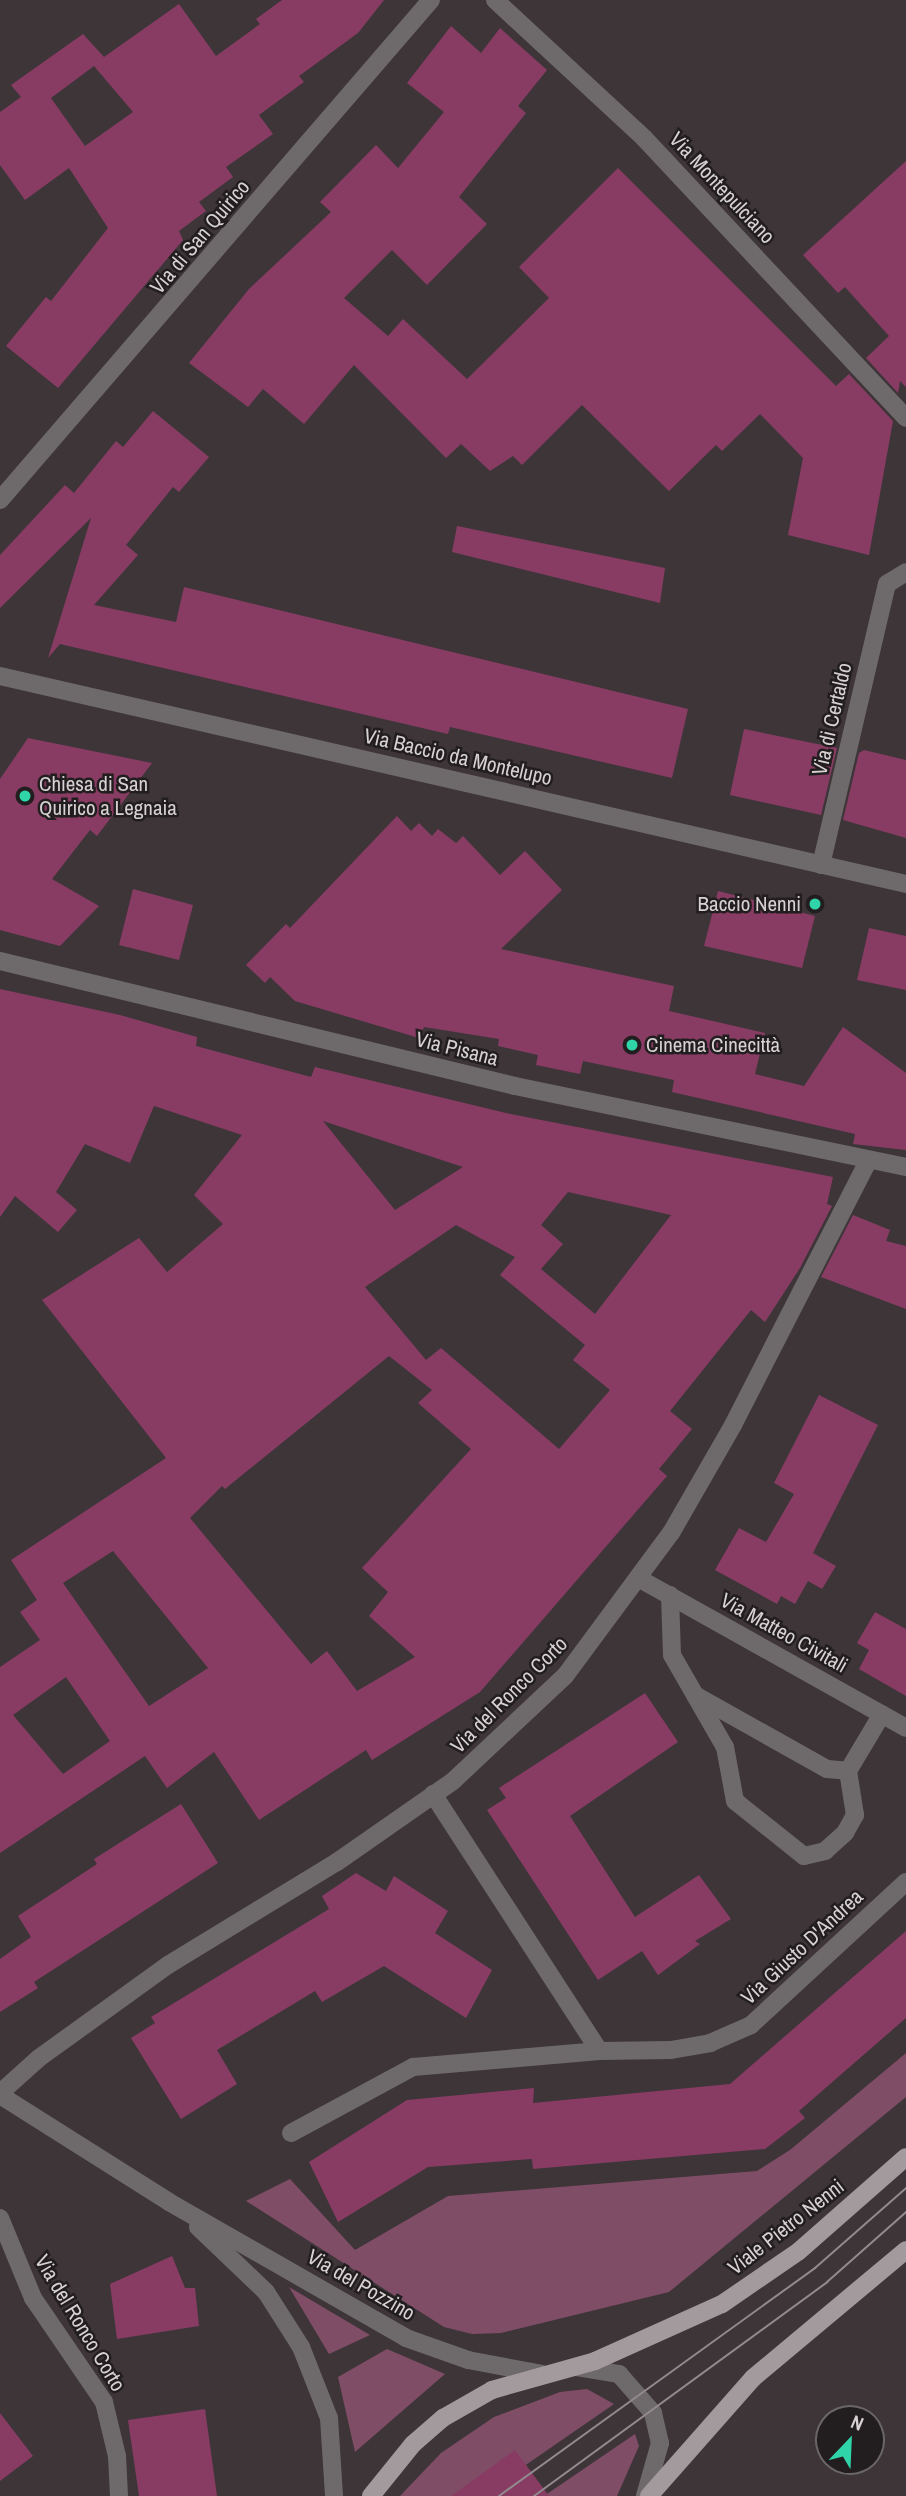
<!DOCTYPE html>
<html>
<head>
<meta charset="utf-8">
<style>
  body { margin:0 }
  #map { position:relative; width:906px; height:2496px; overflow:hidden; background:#3e3539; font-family:"Archivo Narrow",sans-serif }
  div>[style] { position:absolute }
  .green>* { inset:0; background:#804d66 }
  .building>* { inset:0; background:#883c63 }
  .minor>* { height:18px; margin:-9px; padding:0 9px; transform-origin:9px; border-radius:9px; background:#6e6a6c }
  .major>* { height:18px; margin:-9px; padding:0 9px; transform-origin:9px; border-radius:9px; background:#a39a9e }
  .tram>* { height:2px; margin:-1px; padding:0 1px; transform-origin:1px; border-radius:1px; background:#928a8d }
  .dots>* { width:19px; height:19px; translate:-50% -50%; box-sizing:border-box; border:4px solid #221e1f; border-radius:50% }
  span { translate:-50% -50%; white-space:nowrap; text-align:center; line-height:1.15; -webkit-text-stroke:5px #221e1f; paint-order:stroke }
  .street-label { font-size:21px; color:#d7d1d3 }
  .poi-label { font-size:21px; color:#d7d1d3 }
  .left { translate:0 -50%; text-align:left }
  .right { translate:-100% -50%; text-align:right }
  .north { position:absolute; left:815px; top:2405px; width:70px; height:70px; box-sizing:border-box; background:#221e1f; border:2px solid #6a6667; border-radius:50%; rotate:23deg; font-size:19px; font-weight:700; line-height:28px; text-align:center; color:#d7d1d3 }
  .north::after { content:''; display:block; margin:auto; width:24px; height:32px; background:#30d4a9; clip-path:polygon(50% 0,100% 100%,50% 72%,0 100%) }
</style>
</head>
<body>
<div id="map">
  <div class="green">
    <i style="clip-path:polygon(906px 2053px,906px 2097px,669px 2292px,501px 2333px,472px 2334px,444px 2327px,246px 2201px,290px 2179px,355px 2250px,448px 2196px,757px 2171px,790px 2150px)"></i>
    <i style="clip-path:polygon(289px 2287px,370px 2335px,329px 2354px)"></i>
    <i style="clip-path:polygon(387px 2349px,445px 2374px,355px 2452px,338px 2377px)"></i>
    <i style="clip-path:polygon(587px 2389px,614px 2404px,481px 2496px,400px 2496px,441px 2453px,494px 2417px,560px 2392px)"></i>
    <i style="clip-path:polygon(635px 2434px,639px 2446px,617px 2496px,544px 2496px)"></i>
  </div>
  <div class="building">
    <i style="clip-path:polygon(evenodd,282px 0,384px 0,358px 33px,299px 76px,304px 82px,259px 115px,273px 134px,226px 167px,233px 177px,199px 202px,206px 211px,179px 231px,183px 240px,58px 388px,6px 346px,46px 297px,51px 301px,108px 228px,69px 168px,25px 200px,0 165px,0 112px,21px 97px,11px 85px,83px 34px,104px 57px,179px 4px,216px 56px,260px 24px,256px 19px,282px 0,94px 66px,133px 112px,85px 146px,51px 98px,94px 66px)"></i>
    <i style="clip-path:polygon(451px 26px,481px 53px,500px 28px,547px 70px,518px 106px,526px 113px,459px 197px,487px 224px,427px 285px,392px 250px,344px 298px,388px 336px,403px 319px,467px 379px,549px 298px,519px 267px,618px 168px,836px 386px,849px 374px,893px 421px,869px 555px,788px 535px,803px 458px,760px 414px,722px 451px,716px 445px,669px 491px,582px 405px,522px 465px,513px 456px,490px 471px,461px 444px,446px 458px,354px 365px,304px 424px,263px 389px,248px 407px,189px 363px,249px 289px,331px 212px,320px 202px,376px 145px,398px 168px,444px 112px,407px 83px)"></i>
    <i style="clip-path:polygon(906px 161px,906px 387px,900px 381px,898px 393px,866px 358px,889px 336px,845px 287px,838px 293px,803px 255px)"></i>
    <i style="clip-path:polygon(153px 411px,209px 457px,179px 492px,173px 487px,126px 545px,138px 555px,94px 605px,176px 622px,184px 587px,688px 709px,672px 778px,450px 727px,448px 734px,60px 644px,48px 658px,91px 518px,0 608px,0 555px,65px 485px,74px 493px,116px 441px,123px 447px)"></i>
    <i style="clip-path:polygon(457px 526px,665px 568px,660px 603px,452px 552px)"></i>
    <i style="clip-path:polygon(744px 729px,837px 748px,821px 815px,730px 795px)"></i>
    <i style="clip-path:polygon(28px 738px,152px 763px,97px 836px,90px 830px,52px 879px,99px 906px,60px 946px,0 930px,0 779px)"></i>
    <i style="clip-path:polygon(864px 750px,906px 760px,906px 838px,843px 820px,859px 753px)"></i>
    <i style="clip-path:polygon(397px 816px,411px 831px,419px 823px,432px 836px,438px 829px,456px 843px,463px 836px,500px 875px,525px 851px,562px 890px,501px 949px,674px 986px,669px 1011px,765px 1033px,755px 1074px,804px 1086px,843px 1027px,906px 1073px,906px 1150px,853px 1144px,855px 1134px,672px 1092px,674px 1080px,583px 1061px,580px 1074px,536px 1065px,538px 1055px,498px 1046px,499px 1039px,424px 1027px,419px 1038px,295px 1001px,270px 977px,265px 983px,246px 965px,286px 924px,290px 928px)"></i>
    <i style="clip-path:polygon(133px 889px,193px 905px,179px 960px,119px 945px)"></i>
    <i style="clip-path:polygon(718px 891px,815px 916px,802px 968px,704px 946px)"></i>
    <i style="clip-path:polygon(869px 928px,906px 936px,906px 990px,857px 980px)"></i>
    <i style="clip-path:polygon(evenodd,0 989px,120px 1015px,197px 1037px,196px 1046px,311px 1077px,315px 1067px,506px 1113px,833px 1177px,827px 1204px,832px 1206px,800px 1268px,765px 1322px,751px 1310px,670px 1411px,692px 1429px,659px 1469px,667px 1476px,480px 1692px,372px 1760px,366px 1750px,259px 1820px,214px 1752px,167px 1788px,145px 1756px,0 1853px,0 1667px,40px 1640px,20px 1612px,37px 1600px,11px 1560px,166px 1458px,42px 1300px,139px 1238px,167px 1272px,223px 1224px,194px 1195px,242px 1135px,154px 1106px,130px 1163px,85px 1144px,56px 1192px,77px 1210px,58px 1232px,15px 1196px,0 1217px,0 989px,323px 1121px,463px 1167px,395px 1210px,323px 1121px,0 989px,568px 1192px,671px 1215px,595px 1314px,541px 1269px,563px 1244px,541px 1225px,568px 1192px,0 989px,456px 1225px,515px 1257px,500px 1275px,585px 1345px,573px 1360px,610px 1390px,559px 1449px,441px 1348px,426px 1360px,365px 1287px,456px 1225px,0 989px,389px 1356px,432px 1390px,418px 1403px,471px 1449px,362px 1568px,388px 1592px,369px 1616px,415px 1657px,357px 1691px,327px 1651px,311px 1664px,190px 1518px,222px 1486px,225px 1489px,389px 1356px,0 989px,113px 1551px,208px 1668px,149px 1706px,63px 1583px,113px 1551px,0 989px,66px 1677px,110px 1741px,63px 1774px,13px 1715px,66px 1677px)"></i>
    <i style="clip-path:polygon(853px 1215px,890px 1230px,886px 1241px,906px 1246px,906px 1309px,821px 1277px)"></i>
    <i style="clip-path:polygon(819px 1395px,878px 1425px,813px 1553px,836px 1566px,822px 1589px,808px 1581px,795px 1604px,781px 1596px,777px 1604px,715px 1570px,739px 1528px,766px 1542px,794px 1494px,774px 1483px)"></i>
    <i style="clip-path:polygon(875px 1612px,906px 1629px,906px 1696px,859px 1669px,869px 1650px,857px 1643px)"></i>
    <i style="clip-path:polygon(645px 1693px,678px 1742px,570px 1816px,635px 1917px,699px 1875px,731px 1919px,695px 1941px,700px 1944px,658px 1975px,642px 1951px,598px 1980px,487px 1810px,506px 1798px,499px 1788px)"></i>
    <i style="clip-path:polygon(181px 1804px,218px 1863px,34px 1982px,38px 1988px,0 2012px,0 1959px,31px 1937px,18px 1916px,97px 1864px,94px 1859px)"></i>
    <i style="clip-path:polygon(356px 1873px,386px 1891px,394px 1876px,448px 1911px,435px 1933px,492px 1970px,466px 2018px,384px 1966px,322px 2002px,315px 1991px,217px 2050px,237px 2084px,181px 2119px,131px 2038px,155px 2023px,151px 2017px,329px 1909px,322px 1896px)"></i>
    <i style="clip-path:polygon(906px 1931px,906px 2018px,799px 2111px,805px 2118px,765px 2149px,533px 2169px,532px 2159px,428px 2167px,338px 2222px,309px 2162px,407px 2100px,534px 2088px,533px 2103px,730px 2084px)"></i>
    <i style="clip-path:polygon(172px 2256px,185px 2288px,195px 2288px,199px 2326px,117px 2339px,110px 2284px)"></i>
    <i style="clip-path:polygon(205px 2409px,217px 2496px,139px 2496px,128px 2420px)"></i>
    <i style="clip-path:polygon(0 2413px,33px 2456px,0 2481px)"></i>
    <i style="clip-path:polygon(515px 2450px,549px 2496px,451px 2496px)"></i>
  </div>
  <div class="minor">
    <i style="left:495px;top:0;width:203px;rotate:42.8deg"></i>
    <i style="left:644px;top:138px;width:383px;rotate:46.9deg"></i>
    <i style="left:0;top:500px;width:660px;rotate:-49.24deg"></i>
    <i style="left:0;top:676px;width:930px;rotate:12.93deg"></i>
    <i style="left:821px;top:865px;width:289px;rotate:-76.8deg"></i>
    <i style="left:887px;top:584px;width:22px;rotate:-32deg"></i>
    <i style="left:0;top:961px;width:530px;rotate:13.64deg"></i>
    <i style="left:515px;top:1086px;width:399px;rotate:11.7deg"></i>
    <i style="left:638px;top:1578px;width:307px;rotate:29.2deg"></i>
    <i style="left:670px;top:1595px;width:60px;rotate:88.1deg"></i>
    <i style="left:672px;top:1655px;width:106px;rotate:60.1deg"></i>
    <i style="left:725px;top:1747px;width:55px;rotate:79.5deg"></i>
    <i style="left:735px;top:1801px;width:88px;rotate:38.6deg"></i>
    <i style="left:804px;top:1856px;width:22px;rotate:-13deg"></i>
    <i style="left:825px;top:1851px;width:27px;rotate:-42deg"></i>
    <i style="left:845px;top:1833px;width:21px;rotate:-61deg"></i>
    <i style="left:855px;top:1815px;width:45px;rotate:-99deg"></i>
    <i style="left:848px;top:1771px;width:66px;rotate:-59.2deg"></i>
    <i style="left:695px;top:1695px;width:151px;rotate:29.3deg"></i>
    <i style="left:827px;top:1769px;width:21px;rotate:5deg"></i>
    <i style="left:433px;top:1794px;width:306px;rotate:57.1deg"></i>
    <i style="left:599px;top:2051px;width:72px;rotate:-0.8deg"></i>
    <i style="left:671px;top:2050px;width:40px;rotate:-10deg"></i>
    <i style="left:710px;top:2043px;width:45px;rotate:-23.7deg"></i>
    <i style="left:751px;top:2025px;width:211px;rotate:-42.7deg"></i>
    <i style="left:0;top:2093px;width:52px;rotate:-41.9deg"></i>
    <i style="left:39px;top:2058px;width:159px;rotate:-35.8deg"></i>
    <i style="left:168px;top:1965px;width:198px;rotate:-31.4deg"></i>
    <i style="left:337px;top:1862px;width:141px;rotate:-34.9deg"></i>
    <i style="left:453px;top:1781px;width:154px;rotate:-43.2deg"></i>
    <i style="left:565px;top:1676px;width:178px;rotate:-53.5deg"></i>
    <i style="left:671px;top:1533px;width:125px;rotate:-60.1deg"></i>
    <i style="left:733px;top:1425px;width:297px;rotate:-62.9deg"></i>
    <i style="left:0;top:2095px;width:200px;rotate:32.3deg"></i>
    <i style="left:169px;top:2202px;width:273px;rotate:29.8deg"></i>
    <i style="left:406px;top:2338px;width:66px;rotate:19.5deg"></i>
    <i style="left:468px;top:2360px;width:75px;rotate:10.7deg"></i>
    <i style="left:291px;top:2133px;width:139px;rotate:-28.4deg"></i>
    <i style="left:413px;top:2067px;width:187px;rotate:-4.9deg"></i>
    <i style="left:0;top:2218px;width:87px;rotate:67.6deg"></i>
    <i style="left:33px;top:2298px;width:126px;rotate:55.7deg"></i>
    <i style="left:104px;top:2402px;width:56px;rotate:76.5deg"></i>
    <i style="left:117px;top:2456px;width:40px;rotate:87.1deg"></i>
    <i style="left:198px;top:2227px;width:94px;rotate:43.7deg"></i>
    <i style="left:266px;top:2292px;width:65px;rotate:57.5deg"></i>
    <i style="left:301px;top:2347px;width:76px;rotate:68.5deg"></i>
    <i style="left:329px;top:2418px;width:78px;rotate:86.3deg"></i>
    <i style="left:577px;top:2367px;width:43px;rotate:9.5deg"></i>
    <i style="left:619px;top:2374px;width:52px;rotate:48.9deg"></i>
    <i style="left:653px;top:2413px;width:31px;rotate:77deg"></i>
    <i style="left:660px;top:2443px;width:55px;rotate:105.8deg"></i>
  </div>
  <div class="major">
    <i style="left:371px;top:2496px;width:67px;rotate:-51.1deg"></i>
    <i style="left:413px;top:2444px;width:40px;rotate:-41deg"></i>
    <i style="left:443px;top:2418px;width:56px;rotate:-29.7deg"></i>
    <i style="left:492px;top:2390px;width:107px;rotate:-15.7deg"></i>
    <i style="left:595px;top:2361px;width:139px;rotate:-24.2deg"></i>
    <i style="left:722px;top:2304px;width:93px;rotate:-34.5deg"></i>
    <i style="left:799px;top:2251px;width:142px;rotate:-41.3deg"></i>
    <i style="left:649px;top:2496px;width:157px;rotate:-48.6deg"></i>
    <i style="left:753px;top:2378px;width:199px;rotate:-39.9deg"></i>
  </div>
  <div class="tram">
    <i style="left:499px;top:2496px;width:390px;rotate:-35.8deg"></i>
    <i style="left:815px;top:2268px;width:121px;rotate:-41.3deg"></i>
    <i style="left:534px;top:2496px;width:363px;rotate:-36.1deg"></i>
    <i style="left:827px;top:2282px;width:106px;rotate:-41.5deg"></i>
  </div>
  <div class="dots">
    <i style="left:25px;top:796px;background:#30d4a9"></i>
    <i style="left:815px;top:904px;background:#30d4a9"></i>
    <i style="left:632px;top:1045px;background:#30d4a9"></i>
  </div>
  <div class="street-label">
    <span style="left:722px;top:188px;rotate:47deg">Via Montepulciano</span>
    <span style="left:200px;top:237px;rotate:-50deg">Via di San Quirico</span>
    <span style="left:832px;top:719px;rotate:-77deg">Via di Certaldo</span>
    <span style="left:458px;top:757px;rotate:13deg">Via Baccio da Montelupo</span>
    <span style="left:457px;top:1049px;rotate:14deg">Via Pisana</span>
    <span style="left:784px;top:1633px;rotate:29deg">Via Matteo Civitali</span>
    <span style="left:509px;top:1695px;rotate:-45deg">Via del Ronco Corto</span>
    <span style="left:802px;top:1947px;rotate:-43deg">Via Giusto D'Andrea</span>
    <span style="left:786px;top:2227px;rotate:-38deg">Viale Pietro Nenni</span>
    <span style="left:361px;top:2285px;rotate:30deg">Via del Pozzino</span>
    <span style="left:80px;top:2323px;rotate:59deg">Via del Ronco Corto</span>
  </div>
  <div class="poi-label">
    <span class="left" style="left:39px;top:796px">Chiesa di San<br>Quirico a Legnaia</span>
    <span class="right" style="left:801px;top:904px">Baccio Nenni</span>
    <span class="left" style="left:646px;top:1045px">Cinema Cinecittà</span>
  </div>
  <div class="north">N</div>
</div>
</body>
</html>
